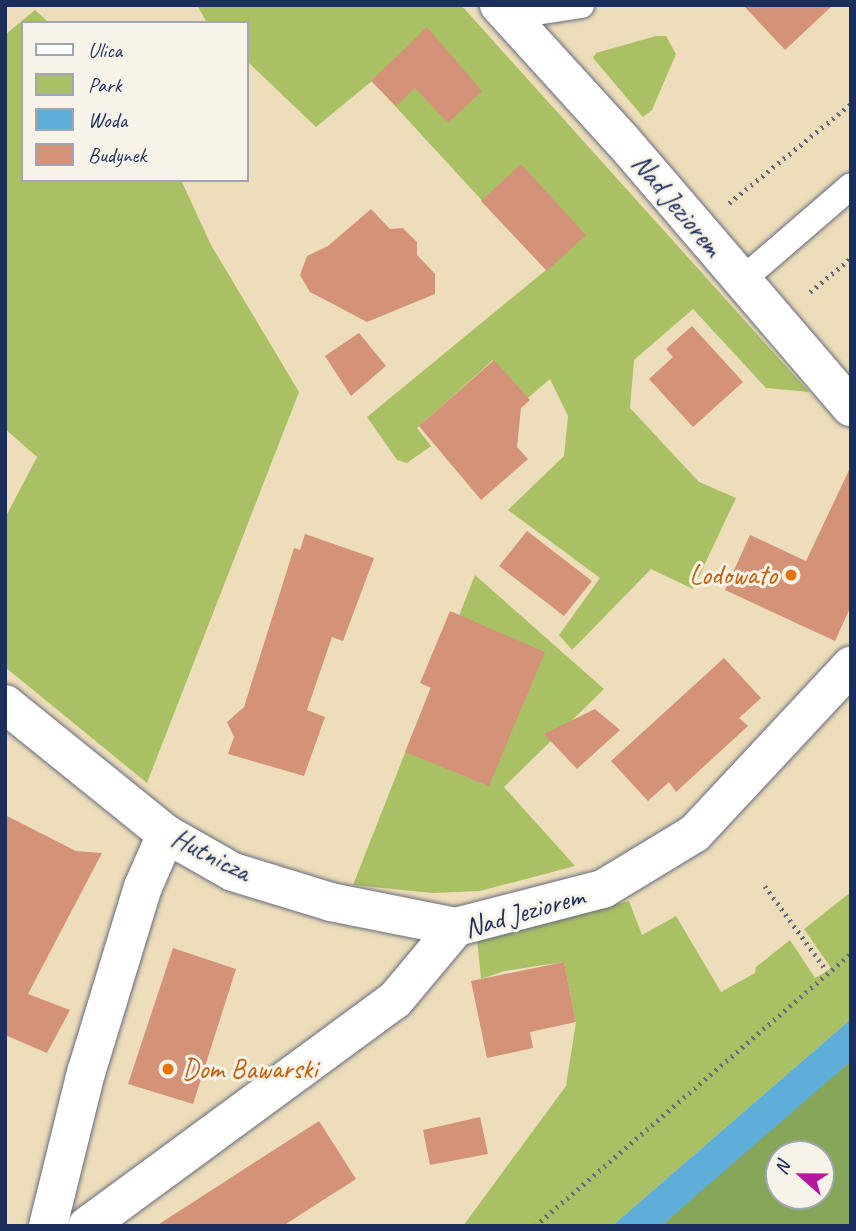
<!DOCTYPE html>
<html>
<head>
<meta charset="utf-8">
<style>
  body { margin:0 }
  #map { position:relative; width:856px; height:1231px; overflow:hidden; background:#eeddba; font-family:Caveat,sans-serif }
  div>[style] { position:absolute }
  .green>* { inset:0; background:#a9c065 }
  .forest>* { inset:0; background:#86a65a }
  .water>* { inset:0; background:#5fadd9 }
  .building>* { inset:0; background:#d49379 }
  .path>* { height:4.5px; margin-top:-2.25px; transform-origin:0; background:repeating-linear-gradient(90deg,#656c7e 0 2px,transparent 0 7px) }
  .roads { filter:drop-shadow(0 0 2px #656c7e) drop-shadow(0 0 2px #656c7e) }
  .service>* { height:26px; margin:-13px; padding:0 13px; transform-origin:13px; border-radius:13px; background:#fff }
  .minor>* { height:38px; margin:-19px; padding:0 19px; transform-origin:19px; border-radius:19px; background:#fff }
  .dots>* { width:19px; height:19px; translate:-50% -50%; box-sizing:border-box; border:4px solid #f7f3e8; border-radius:50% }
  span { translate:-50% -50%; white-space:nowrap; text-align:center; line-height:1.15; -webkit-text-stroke:6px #f7f3e8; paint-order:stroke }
  .street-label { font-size:28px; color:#1b2f5e }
  .food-label { font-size:28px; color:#c56008 }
  .right { translate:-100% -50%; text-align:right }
  .left { translate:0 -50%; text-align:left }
  .frame { position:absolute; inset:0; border:7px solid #1b2f5e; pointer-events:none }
  .legend { position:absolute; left:21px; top:21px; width:228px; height:161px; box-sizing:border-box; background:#f7f3e8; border:2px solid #9fa5b1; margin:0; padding:9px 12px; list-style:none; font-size:21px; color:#1b2f5e }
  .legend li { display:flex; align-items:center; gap:14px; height:35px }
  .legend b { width:35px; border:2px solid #9fa5b1 }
  .north { position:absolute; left:765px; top:1140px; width:70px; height:70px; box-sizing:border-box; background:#f7f3e8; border:2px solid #9fa5b1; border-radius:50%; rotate:291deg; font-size:19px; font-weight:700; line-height:28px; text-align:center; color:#1b2f5e }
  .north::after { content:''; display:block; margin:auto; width:24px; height:32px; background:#b5179e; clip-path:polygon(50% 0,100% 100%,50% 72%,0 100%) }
</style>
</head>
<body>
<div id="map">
  <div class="green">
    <i style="clip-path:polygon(197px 5px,461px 5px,809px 392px,766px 388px,693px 309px,634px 360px,630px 408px,699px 482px,736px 498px,693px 589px,651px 569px,572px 650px,559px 635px,600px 578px,508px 510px,564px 456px,568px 416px,550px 379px,528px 398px,493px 360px,417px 428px,431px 446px,407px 463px,397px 460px,367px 417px,546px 270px,372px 81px,316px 127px,247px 61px,247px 23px,207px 23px)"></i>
    <i style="clip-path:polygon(35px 10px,49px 23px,23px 23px,23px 180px,181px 180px,211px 245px,299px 392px,147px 783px,5px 667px,5px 518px,37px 457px,5px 429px,5px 35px)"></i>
    <i style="clip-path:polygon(656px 36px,666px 36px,676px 54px,652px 110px,643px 117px,593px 58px,596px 53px)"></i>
    <i style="clip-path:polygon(475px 575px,604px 689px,504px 787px,575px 866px,480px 891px,432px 893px,353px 885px)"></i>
    <i style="clip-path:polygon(851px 892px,851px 1019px,612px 1226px,463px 1226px,566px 1086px,576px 1022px,564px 962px,505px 971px,481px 979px,477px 939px,629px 901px,642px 935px,676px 916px,721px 992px,755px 973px,756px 967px,790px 940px,815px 978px,827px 971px,831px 968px,804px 929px)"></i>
  </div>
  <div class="forest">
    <i style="clip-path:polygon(evenodd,851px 1061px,851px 1226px,661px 1226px,753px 1142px,851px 1061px,779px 1154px,821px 1154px,821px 1196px,779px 1196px,779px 1154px)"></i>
  </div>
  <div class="water">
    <i style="clip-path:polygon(851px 1019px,851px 1061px,661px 1226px,612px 1226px)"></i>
  </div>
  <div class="building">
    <i style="clip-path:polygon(743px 5px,833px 5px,785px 50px)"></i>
    <i style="clip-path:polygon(427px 27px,482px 91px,448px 123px,415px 88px,396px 106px,371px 81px)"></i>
    <i style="clip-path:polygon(521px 164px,586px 235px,547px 271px,481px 201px)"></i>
    <i style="clip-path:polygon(371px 209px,390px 229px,403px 228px,417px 242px,417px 255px,435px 274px,435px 294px,367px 322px,310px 292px,300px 275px,307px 256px,328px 246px)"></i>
    <i style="clip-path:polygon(692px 326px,743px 382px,693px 427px,649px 379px,673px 357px,666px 349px)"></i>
    <i style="clip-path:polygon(359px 333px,386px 366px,351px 396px,325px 356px)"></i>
    <i style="clip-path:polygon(494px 360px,530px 400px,521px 408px,517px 447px,528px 459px,481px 500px,419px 426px)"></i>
    <i style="clip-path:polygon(851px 466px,851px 606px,835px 641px,725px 590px,750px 535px,806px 561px)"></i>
    <i style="clip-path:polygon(527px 531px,592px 581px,564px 616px,499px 566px)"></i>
    <i style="clip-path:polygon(305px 534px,374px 558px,343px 641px,332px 637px,307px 710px,325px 717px,304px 776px,228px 754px,234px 737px,227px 722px,244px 707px,294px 548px,300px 550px)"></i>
    <i style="clip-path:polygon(450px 611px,545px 652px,489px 786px,405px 752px,431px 688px,420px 683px)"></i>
    <i style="clip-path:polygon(724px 658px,761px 698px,739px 718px,748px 726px,676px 792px,669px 782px,648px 801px,611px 761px)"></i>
    <i style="clip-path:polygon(595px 709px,620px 730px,577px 769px,544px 734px)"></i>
    <i style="clip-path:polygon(5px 815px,76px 851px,102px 853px,28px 994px,70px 1010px,47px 1053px,5px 1035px)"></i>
    <i style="clip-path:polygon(173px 948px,236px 969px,193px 1104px,128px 1084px)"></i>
    <i style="clip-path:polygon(564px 962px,576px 1022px,530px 1032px,533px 1048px,487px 1058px,471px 981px)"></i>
    <i style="clip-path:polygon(480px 1117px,488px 1154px,430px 1165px,423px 1130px)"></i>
    <i style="clip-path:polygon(319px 1121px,356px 1179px,306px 1211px,283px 1226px,156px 1226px)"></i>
  </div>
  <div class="path">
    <i style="left:729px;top:203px;width:157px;rotate:-39.1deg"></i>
    <i style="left:810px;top:292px;width:53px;rotate:-39.7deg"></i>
    <i style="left:765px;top:886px;width:105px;rotate:53.9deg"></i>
    <i style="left:535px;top:1226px;width:418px;rotate:-40.8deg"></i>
  </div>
  <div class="roads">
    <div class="service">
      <i style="left:510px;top:16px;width:72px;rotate:-8.8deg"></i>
      <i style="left:741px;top:281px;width:145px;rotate:-40.8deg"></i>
    </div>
    <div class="minor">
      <i style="left:499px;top:5px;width:183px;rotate:47.7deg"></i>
      <i style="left:622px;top:140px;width:352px;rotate:49.4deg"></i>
      <i style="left:5px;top:704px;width:207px;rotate:38.9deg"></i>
      <i style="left:166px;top:834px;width:77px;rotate:29.6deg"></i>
      <i style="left:233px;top:872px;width:102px;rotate:17deg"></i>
      <i style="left:331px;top:902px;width:127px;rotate:11.3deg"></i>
      <i style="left:48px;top:1226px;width:158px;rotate:-76.1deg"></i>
      <i style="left:86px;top:1073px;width:195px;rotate:-73deg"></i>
      <i style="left:143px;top:887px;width:58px;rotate:-66.5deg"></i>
      <i style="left:87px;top:1226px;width:382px;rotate:-36.3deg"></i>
      <i style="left:395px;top:1000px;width:95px;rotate:-50.1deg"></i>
      <i style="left:456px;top:927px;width:152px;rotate:-14.5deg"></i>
      <i style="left:603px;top:889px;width:108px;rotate:-31.3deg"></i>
      <i style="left:695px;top:833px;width:229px;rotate:-47deg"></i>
    </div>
  </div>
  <div class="dots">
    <i style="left:791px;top:575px;background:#e8710a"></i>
    <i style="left:168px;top:1069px;background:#e8710a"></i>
  </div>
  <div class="street-label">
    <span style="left:677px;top:205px;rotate:50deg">Nad Jeziorem</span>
    <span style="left:211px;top:855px;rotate:27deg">Hutnicza</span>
    <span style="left:524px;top:912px;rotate:-16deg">Nad Jeziorem</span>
  </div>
  <div class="food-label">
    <span class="right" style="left:777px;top:575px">Lodowato</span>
    <span class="left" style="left:182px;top:1069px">Dom Bawarski</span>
  </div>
  <div class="frame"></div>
  <ul class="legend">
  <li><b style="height:9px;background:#fff"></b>Ulica</li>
  <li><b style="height:19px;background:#a9c065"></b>Park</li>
  <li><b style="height:19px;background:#5fadd9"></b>Woda</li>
  <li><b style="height:19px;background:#d49379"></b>Budynek</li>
  </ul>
  <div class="north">N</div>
</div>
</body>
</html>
